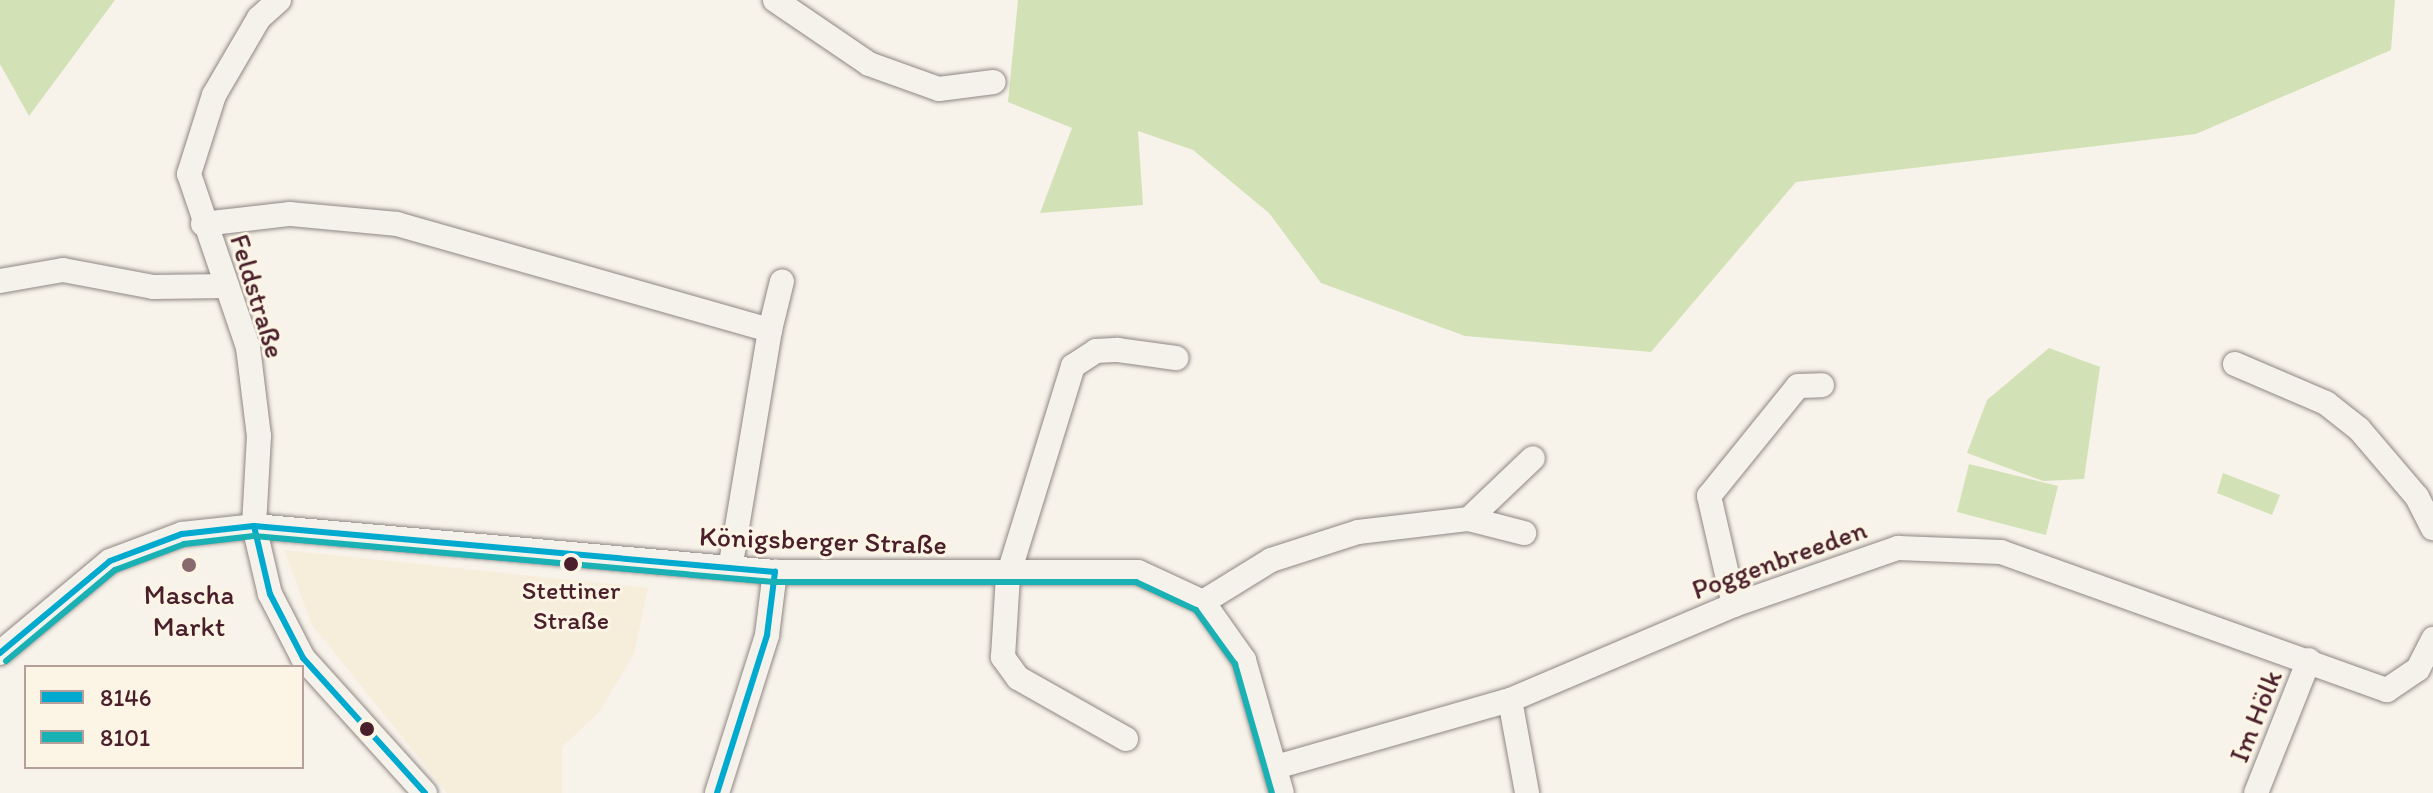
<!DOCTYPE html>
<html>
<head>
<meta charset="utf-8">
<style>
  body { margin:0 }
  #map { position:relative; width:2433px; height:793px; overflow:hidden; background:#f7f3ea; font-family:Itim,sans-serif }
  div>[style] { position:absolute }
  .built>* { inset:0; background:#f7eddb }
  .green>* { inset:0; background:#d3e2b6 }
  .roads { filter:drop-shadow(0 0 2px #908684) drop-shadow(0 0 2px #908684) }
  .minor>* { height:24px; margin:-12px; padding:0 12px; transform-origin:12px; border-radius:12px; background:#f5f2ec }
  .bus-1>* { height:6px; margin:-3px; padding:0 3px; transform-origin:3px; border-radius:3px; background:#00a9ce }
  .bus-2>* { height:6px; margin:-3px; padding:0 3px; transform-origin:3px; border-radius:3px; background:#1ab1b5 }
  .dots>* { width:22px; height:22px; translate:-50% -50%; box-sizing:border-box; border:4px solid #fcf5e5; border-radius:50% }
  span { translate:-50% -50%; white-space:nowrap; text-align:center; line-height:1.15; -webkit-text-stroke:6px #fcf5e5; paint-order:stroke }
  .bus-label { font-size:26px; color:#4a1f2b }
  .street-label { font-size:28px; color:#4a1f2b }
  .poi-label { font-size:28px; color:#4a1f2b }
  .legend { position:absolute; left:24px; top:665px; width:280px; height:104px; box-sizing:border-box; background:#fcf5e5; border:2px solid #b59f9b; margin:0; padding:10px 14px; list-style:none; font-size:24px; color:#4a1f2b }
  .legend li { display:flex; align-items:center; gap:16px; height:40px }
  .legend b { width:40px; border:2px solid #b59f9b }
</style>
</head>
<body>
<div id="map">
  <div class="built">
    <i style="clip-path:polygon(284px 550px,648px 588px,634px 654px,599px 712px,562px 747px,562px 793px,447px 793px,312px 625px)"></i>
  </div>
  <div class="green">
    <i style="clip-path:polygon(0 0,115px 0,29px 116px,0 64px)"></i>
    <i style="clip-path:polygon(1018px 0,2395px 0,2391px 50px,2196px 134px,1796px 182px,1651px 352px,1465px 336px,1321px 283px,1269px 213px,1193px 150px,1138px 131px,1143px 205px,1040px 213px,1072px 128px,1008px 102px)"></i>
    <i style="clip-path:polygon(2049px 348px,2100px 367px,2084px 479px,2043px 481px,1967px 453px,1987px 400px)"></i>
    <i style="clip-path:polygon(1969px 464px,2058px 486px,2046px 535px,1957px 512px)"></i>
    <i style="clip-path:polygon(2223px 473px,2280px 495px,2272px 515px,2217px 493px)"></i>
  </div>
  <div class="roads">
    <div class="minor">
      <i style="left:279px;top:0;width:27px;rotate:138deg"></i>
      <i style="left:259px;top:18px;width:89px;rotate:120.3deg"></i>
      <i style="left:214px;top:95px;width:83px;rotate:107.6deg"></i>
      <i style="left:189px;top:174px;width:183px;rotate:71.2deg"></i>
      <i style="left:248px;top:347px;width:90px;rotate:83deg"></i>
      <i style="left:259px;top:436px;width:90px;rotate:93.2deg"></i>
      <i style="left:254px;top:526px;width:70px;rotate:76.8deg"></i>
      <i style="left:270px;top:594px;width:72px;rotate:62.7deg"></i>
      <i style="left:303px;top:658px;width:182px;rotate:47.9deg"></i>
      <i style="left:775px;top:0;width:114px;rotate:34.2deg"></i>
      <i style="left:869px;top:64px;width:74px;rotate:19.7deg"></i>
      <i style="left:939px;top:89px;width:55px;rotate:-7.3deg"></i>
      <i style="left:203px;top:224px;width:88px;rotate:-6.6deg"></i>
      <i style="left:290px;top:214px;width:107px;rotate:5.3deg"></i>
      <i style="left:397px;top:224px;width:388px;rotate:15.9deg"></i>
      <i style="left:770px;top:330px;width:241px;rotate:99.5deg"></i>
      <i style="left:0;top:281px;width:64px;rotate:-9.9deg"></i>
      <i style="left:63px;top:270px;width:92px;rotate:10.7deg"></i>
      <i style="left:153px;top:287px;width:74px;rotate:-0.8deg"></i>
      <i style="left:770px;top:330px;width:50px;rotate:-76.2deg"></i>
      <i style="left:2235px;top:364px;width:99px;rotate:23.2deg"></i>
      <i style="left:2326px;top:403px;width:42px;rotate:38.2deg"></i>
      <i style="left:2359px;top:429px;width:89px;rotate:49.5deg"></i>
      <i style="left:2417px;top:497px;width:35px;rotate:63deg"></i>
      <i style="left:1469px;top:519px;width:88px;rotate:-43.6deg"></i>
      <i style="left:1203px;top:602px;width:80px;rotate:-31.7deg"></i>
      <i style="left:1271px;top:560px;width:91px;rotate:-17.8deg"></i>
      <i style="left:1358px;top:532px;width:112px;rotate:-6.7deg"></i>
      <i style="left:1469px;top:519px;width:57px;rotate:14.3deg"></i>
      <i style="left:1734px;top:605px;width:112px;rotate:-102.9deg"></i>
      <i style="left:1709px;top:496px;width:141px;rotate:-51deg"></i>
      <i style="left:1798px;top:386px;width:24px;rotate:-2deg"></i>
      <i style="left:0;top:653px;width:143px;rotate:-39.9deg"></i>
      <i style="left:110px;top:561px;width:77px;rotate:-20.6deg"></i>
      <i style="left:182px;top:534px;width:72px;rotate:-6.3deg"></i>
      <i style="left:254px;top:526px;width:523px;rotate:5.05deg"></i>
      <i style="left:775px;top:572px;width:363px"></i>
      <i style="left:1138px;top:572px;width:72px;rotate:24.8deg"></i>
      <i style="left:1203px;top:602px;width:71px;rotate:54.7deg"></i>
      <i style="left:1244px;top:660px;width:138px;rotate:74.1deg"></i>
      <i style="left:1510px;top:700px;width:95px;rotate:79.6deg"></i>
      <i style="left:1126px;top:739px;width:124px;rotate:-150.5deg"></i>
      <i style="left:1018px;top:678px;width:26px;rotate:-126deg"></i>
      <i style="left:1003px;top:657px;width:81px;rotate:-86.5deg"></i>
      <i style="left:1008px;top:576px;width:220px;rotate:-72.8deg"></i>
      <i style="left:1073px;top:366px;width:27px;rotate:-33deg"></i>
      <i style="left:1096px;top:351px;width:22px;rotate:-3deg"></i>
      <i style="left:1118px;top:350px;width:59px;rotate:7.9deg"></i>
      <i style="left:1276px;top:767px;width:243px;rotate:-16deg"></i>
      <i style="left:1510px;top:700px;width:243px;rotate:-23deg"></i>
      <i style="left:1734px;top:605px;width:174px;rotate:-19.2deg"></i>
      <i style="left:1898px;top:548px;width:103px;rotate:2.2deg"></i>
      <i style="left:2001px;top:552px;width:410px;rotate:19.7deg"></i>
      <i style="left:2387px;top:690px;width:37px;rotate:-34deg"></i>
      <i style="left:2418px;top:669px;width:34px;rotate:-63deg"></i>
      <i style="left:717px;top:793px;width:166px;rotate:-72.4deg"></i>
      <i style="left:767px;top:635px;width:64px;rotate:-82.8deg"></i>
      <i style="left:2256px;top:793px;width:143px;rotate:-68.3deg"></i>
    </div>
  </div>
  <div class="bus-1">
    <i style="left:254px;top:526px;width:70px;rotate:76.8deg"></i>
    <i style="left:270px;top:594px;width:72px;rotate:62.7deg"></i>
    <i style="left:303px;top:658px;width:182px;rotate:47.9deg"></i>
    <i style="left:0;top:653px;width:143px;rotate:-39.9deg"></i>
    <i style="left:110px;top:561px;width:77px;rotate:-20.6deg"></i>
    <i style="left:182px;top:534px;width:72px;rotate:-6.3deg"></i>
    <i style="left:254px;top:526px;width:523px;rotate:5.05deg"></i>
    <i style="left:717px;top:793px;width:166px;rotate:-72.4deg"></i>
    <i style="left:767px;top:635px;width:64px;rotate:-82.8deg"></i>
  </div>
  <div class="bus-2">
    <i style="left:6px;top:661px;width:142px;rotate:-39.9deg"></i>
    <i style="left:115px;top:570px;width:74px;rotate:-20.6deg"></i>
    <i style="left:184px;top:544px;width:70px;rotate:-6.5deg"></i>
    <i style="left:254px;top:536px;width:522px;rotate:5.06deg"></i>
    <i style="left:774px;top:582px;width:362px"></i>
    <i style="left:1136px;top:582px;width:66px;rotate:25deg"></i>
    <i style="left:1196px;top:610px;width:67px;rotate:54.2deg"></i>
    <i style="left:1235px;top:664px;width:134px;rotate:74deg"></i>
  </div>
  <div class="dots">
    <i style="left:571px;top:564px;background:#4a1f2b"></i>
    <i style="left:189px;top:565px;background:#87696e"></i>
    <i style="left:367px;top:729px;background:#4a1f2b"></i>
  </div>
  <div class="bus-label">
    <span style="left:571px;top:606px">Stettiner<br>Straße</span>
  </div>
  <div class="street-label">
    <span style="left:258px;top:296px;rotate:73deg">Feldstraße</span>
    <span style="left:823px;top:540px;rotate:2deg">Königsberger Straße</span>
    <span style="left:1779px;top:559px;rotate:-20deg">Poggenbreeden</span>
    <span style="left:2255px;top:716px;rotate:-68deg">Im Hölk</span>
  </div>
  <div class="poi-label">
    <span style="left:189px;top:610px">Mascha<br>Markt</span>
  </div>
  <ul class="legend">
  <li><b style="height:10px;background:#00a9ce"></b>8146</li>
  <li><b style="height:10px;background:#1ab1b5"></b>8101</li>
  </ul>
</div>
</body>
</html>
